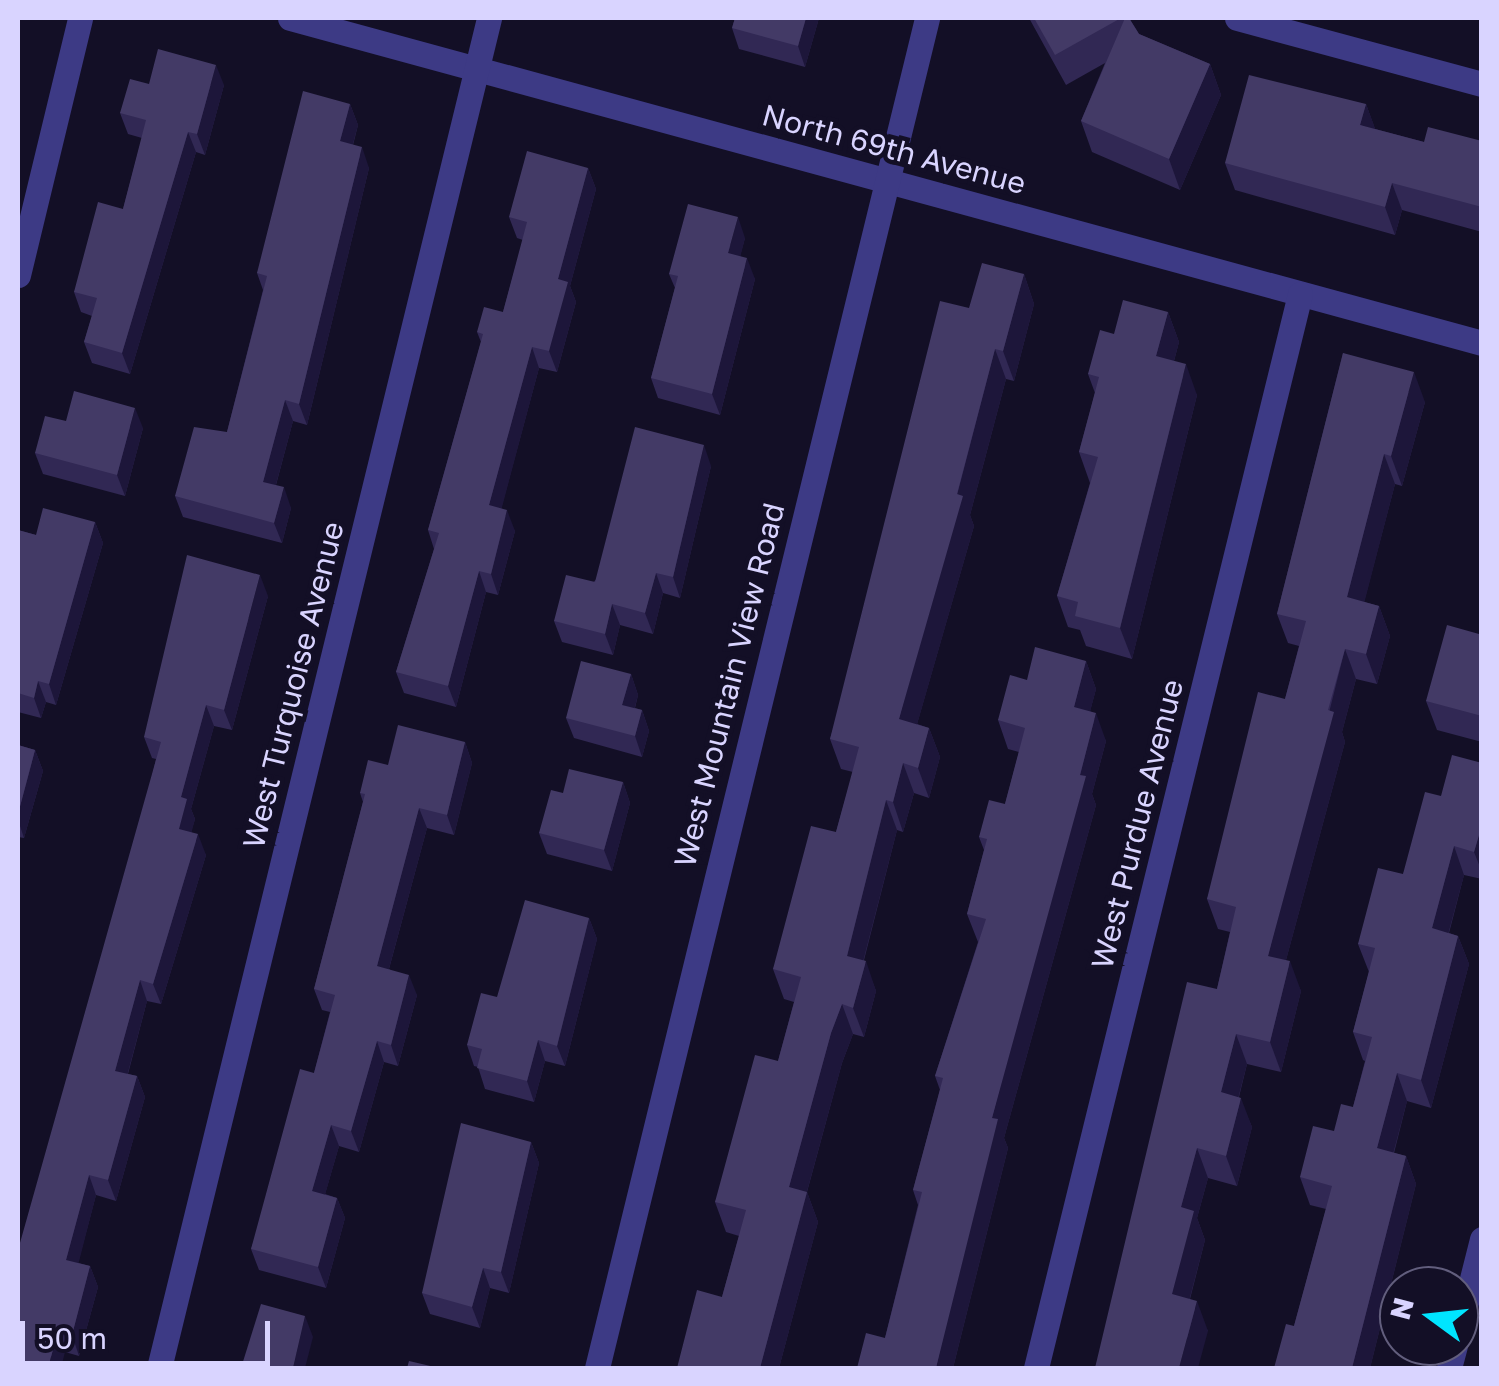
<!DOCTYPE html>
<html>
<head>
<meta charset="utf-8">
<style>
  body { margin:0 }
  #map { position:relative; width:1499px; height:1386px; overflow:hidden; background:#130f26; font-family:"Golos Text",sans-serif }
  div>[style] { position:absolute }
  .minor>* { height:25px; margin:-12.5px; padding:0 12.5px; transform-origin:12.5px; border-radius:12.5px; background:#3d3a85 }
  .wall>* { inset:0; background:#312854 }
  .shaded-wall>* { inset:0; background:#1d163a }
  .building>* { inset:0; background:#433a66 }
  span { translate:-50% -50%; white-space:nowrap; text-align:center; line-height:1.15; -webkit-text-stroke:9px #130f26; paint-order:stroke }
  .street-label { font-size:30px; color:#d9d4ff }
  .frame { position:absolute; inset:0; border:20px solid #d9d4ff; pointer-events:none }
  .north { position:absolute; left:1379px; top:1266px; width:100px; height:100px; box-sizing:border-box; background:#130f26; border:2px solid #625e7d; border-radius:50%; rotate:285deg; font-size:28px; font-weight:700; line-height:40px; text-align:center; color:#d9d4ff }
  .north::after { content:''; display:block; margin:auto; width:35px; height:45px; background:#00e5ff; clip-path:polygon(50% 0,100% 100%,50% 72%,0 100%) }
  .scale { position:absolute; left:20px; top:1321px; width:250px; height:45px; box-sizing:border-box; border:5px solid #d9d4ff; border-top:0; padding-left:12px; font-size:30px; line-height:35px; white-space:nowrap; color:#d9d4ff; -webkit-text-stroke:8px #130f26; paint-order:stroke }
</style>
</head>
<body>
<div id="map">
  <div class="minor">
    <i style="left:290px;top:18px;width:1236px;rotate:15.25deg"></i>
    <i style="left:1237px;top:18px;width:254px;rotate:15.1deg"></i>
    <i style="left:18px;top:275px;width:264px;rotate:-76.4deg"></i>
    <i style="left:1459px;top:1330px;width:94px;rotate:-75.8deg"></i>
    <i style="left:159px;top:1368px;width:1390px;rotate:-76.26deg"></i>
    <i style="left:597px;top:1368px;width:1390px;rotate:-76.26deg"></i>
    <i style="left:1036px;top:1368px;width:1106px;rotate:-76.19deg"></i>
    <i style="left:1449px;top:1368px;width:23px;rotate:-75deg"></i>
  </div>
  <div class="wall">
    <i style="clip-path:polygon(735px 18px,819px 18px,805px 67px,739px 49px,732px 28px)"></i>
    <i style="clip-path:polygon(1029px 18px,1129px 18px,1139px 34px,1210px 64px,1221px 95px,1180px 190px,1092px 152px,1081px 121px,1105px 63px,1066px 85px)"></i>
    <i style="clip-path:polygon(149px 84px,224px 85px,205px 155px,196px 152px,130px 374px,92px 363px,84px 342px,92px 316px,81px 312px,74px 292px,123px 209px,142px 138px,128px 134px,120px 113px)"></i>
    <i style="clip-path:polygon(350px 104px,358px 125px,353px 145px,369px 168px,307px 425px,293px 421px,276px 485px,291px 508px,282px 543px,183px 517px,175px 496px,227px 432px,263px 290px,257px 273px)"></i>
    <i style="clip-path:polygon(1366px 104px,1375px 129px,1424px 142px,1482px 141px,1482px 232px,1402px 210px,1395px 235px,1235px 190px,1225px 163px)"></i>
    <i style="clip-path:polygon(588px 168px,596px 189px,570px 286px,576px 302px,557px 372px,539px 368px,501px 509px,515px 531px,498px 595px,486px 592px,456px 707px,404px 693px,396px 672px,434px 549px,428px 530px,481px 342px,477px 332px,503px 312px,523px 240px,517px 238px,509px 217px)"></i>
    <i style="clip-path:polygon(745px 238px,740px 256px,755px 279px,720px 415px,658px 398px,651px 378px,675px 288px,669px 274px)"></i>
    <i style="clip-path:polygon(1024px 274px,1034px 304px,1014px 381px,1006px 379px,970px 515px,974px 526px,917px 724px,929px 728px,940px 757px,929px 798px,914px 793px,903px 832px,897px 830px,864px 960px,876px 991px,864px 1037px,853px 1034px,842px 1063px,807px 1192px,818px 1222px,779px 1368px,677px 1368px,722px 1297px,739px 1236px,726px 1232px,715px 1202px,778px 1061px,794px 1002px,784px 999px,773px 969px,836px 832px,853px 772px,841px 769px,830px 739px,969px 308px)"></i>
    <i style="clip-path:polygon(1168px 312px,1179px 342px,1174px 361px,1197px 395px,1132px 659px,1086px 646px,1080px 630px,1068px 627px,1057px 596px,1090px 483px,1079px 452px,1095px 393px,1088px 374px,1114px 334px)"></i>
    <i style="clip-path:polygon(1343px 353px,1425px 402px,1402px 486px,1395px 484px,1364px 602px,1379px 606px,1390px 636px,1377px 684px,1356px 679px,1342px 732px,1345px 742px,1286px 960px,1301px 991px,1281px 1072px,1247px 1064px,1239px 1097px,1252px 1127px,1237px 1186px,1208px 1178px,1197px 1218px,1205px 1240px,1190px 1299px,1208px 1331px,1095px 1368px,1217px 989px,1230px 932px,1218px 929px,1207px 899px,1285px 699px,1299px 646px,1288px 643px,1277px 614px)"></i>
    <i style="clip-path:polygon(66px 421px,143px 428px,125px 496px,43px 474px,35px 453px)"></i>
    <i style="clip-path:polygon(711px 466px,680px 598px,663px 593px,653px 634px,620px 625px,613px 655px,562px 642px,554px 621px)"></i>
    <i style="clip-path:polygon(95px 522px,103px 543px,56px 705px,46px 702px,41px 718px,18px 712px,18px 530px,36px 535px)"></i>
    <i style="clip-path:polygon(268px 596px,232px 730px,214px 726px,191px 809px,195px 819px,191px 832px,206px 855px,161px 1004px,147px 1001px,128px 1074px,137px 1076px,145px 1097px,116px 1201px,96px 1195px,78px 1263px,90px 1266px,98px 1287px,79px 1356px,65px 1352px,18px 1368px,156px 759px,152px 758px,144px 737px)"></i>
    <i style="clip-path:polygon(1482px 623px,1482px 742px,1437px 730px,1426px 701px,1479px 634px)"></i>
    <i style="clip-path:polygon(1086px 661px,1096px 689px,1090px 711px,1106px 741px,1092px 794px,1096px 805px,1004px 1138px,1008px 1148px,953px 1368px,857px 1368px,885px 1338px,918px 1205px,913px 1190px,940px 1090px,935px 1076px,978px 942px,967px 914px,984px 850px,979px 837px,1005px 804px,1019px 752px,1008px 749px,998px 720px,1027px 680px)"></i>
    <i style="clip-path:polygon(631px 674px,638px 695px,635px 708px,642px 710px,649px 731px,642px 757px,574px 738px,566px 718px)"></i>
    <i style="clip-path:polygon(465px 742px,472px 763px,454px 835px,427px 828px,389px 969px,417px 995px,398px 1066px,384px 1062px,359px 1152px,339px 1146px,325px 1194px,337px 1198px,345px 1218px,326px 1288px,259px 1270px,251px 1249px,314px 1073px,330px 1012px,322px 1010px,314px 989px,363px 802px,360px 793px,388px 765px)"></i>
    <i style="clip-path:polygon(18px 745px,35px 750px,43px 771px,24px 838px,18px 837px)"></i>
    <i style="clip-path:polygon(1482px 763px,1482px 879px,1464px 875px,1449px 933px,1458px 936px,1469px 964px,1431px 1108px,1407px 1101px,1394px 1153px,1406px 1156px,1416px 1184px,1370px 1368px,1274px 1368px,1294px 1326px,1326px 1209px,1310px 1205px,1300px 1177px,1353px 1107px,1365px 1061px,1363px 1060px,1353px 1032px,1369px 972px,1358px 944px,1403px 874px,1441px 796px)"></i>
    <i style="clip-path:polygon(623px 782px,630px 803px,612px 871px,547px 854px,539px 833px,563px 793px)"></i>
    <i style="clip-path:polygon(589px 918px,597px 939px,565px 1066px,545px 1061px,534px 1102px,485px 1089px,478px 1067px,474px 1066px,467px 1045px,497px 997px)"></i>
    <i style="clip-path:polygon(531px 1142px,539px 1163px,509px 1293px,490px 1288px,480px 1328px,430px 1314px,422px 1293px)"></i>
  </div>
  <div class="shaded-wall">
    <i style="clip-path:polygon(806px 18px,819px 18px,805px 67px,798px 46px)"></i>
    <i style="clip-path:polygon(1210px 64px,1221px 95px,1180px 190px,1169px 159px)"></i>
    <i style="clip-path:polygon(216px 65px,224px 85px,205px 155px,197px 134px)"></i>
    <i style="clip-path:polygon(350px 104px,358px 125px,348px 162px,340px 141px)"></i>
    <i style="clip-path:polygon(1366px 104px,1376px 131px,1360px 125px)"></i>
    <i style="clip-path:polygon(188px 132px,196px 152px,130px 374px,122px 353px)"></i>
    <i style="clip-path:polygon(362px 147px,369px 168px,307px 425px,299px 404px)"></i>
    <i style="clip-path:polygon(588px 168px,596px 189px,570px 286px,576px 302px,557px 372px,549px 351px,558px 279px)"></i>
    <i style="clip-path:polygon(1392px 183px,1402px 210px,1395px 235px,1385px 207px)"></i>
    <i style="clip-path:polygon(738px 217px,745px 238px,736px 274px,728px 253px)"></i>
    <i style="clip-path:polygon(747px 258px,755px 279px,720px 415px,712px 394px)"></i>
    <i style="clip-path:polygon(1024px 274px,1034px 304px,1014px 381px,1003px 351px)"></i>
    <i style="clip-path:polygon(1168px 312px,1179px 342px,1167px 387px,1156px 356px)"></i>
    <i style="clip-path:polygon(532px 347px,539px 368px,497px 526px,489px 505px)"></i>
    <i style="clip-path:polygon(995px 349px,1006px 379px,970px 515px,974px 526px,910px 749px,899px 719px)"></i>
    <i style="clip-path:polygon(1186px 364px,1197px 395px,1132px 659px,1120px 628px)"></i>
    <i style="clip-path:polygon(1414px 372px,1425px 402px,1402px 486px,1391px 456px)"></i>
    <i style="clip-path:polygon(285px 400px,293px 421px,271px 503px,263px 482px)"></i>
    <i style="clip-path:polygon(135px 408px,143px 428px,125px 496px,117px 475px)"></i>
    <i style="clip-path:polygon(704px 445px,711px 466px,680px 598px,673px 577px)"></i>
    <i style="clip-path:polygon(1384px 454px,1395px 484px,1358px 627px,1347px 597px)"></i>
    <i style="clip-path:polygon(284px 487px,291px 508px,282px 543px,274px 523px)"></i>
    <i style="clip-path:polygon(507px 510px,515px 531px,498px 595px,491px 574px)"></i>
    <i style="clip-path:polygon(95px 522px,103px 543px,56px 705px,49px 684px)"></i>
    <i style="clip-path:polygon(479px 571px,486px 592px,456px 707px,448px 686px)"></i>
    <i style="clip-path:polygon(656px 573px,663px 593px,653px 634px,645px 613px)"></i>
    <i style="clip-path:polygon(260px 575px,268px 596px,232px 730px,224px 710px)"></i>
    <i style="clip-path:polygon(612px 604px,620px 625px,613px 655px,605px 634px)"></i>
    <i style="clip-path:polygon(1379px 606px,1390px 636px,1377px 684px,1366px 654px)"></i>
    <i style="clip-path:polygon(1345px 649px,1356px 679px,1342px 732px,1345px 742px,1279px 986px,1268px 956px)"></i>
    <i style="clip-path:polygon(1086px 661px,1096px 689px,1084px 735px,1074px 707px)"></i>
    <i style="clip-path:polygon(631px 674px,638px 695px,630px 726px,622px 705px)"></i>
    <i style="clip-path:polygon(38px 681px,46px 702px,41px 718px,34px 698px)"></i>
    <i style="clip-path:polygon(206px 705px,214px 726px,191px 809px,195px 819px,187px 850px,179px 829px,181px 797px)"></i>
    <i style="clip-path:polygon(642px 710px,649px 731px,642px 757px,635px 736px)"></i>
    <i style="clip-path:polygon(1096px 713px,1106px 741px,1092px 794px,1096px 805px,1004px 1138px,1008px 1148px,953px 1368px,936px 1368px,992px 1118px)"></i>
    <i style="clip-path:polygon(929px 728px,940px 757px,929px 798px,918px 768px)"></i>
    <i style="clip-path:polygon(465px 742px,472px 763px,454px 835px,447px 815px)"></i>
    <i style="clip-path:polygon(35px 750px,43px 771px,24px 838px,18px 820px,18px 814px)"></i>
    <i style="clip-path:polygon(903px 763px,914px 793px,903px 832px,893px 802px)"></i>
    <i style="clip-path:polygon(623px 782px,630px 803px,612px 871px,604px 850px)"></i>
    <i style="clip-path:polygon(886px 800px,897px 830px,857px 985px,847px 956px)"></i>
    <i style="clip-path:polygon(419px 808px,427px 828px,384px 987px,377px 966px)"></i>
    <i style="clip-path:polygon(1482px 825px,1482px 872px,1474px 852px)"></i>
    <i style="clip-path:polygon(198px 834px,206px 855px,161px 1004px,153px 984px)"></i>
    <i style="clip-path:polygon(1454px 846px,1464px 875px,1442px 957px,1432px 928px)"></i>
    <i style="clip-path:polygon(589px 918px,597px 939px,565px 1066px,557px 1046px)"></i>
    <i style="clip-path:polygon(1458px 936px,1469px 964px,1431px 1108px,1421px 1080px)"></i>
    <i style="clip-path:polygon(866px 961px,876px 991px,864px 1037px,853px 1008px)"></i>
    <i style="clip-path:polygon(1290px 961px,1301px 991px,1281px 1072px,1270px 1042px)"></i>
    <i style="clip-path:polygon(409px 975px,417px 995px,398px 1066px,391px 1045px)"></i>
    <i style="clip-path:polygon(140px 980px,147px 1001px,123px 1091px,115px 1071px)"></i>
    <i style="clip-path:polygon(842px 1004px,853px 1034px,842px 1063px,800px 1217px,789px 1187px,831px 1033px)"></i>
    <i style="clip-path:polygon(1236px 1034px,1247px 1064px,1232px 1122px,1221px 1092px)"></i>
    <i style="clip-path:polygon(538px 1040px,545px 1061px,534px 1102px,527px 1081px)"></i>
    <i style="clip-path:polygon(377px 1041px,384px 1062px,359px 1152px,351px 1131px)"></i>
    <i style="clip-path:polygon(1397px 1073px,1407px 1101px,1387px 1177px,1377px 1148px)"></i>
    <i style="clip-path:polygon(137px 1076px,145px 1097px,116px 1201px,108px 1180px)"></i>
    <i style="clip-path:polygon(1241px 1098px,1252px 1127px,1237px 1186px,1226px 1156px)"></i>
    <i style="clip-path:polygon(331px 1125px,339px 1146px,320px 1212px,312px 1191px)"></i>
    <i style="clip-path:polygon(531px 1142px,539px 1163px,509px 1293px,501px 1272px)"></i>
    <i style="clip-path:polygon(1197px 1148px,1208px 1178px,1197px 1218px,1205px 1240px,1183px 1324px,1172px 1294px,1181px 1207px)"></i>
    <i style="clip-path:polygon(1406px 1156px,1416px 1184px,1370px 1368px,1352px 1368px)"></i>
    <i style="clip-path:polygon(89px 1175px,96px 1195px,74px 1281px,66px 1260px)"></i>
    <i style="clip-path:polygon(807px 1192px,818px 1222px,779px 1368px,760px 1368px)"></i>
    <i style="clip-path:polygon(337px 1198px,345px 1218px,326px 1288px,318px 1267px)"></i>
    <i style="clip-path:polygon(90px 1266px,98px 1287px,79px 1356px,72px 1335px)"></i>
    <i style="clip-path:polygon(483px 1268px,490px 1288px,480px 1328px,472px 1307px)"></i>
    <i style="clip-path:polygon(1197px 1301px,1208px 1331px,1198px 1368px,1179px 1368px)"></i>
    <i style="clip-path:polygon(305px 1316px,313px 1337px,305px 1368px,293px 1368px)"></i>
    <i style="clip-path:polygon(58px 1331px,65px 1352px,61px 1368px,48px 1368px)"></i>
  </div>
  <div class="building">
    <i style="clip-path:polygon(735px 18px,806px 18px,798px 46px,732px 28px)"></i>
    <i style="clip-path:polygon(1034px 18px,1121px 18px,1055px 55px)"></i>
    <i style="clip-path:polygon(1125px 18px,1129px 18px,1139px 34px,1210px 64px,1169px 159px,1081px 121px)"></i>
    <i style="clip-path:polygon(158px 49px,216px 65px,197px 134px,188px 132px,122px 353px,84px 342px,97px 298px,74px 292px,98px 202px,123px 209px,146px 120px,120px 113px,130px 79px,149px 84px)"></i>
    <i style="clip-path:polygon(1249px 75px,1366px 104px,1360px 125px,1424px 142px,1428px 127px,1482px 141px,1482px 207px,1392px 183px,1385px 207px,1225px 163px)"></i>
    <i style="clip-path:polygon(303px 91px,350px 104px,340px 141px,362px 147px,299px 404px,285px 400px,263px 482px,284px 487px,274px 523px,175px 496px,194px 427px,227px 432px,267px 276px,257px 273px)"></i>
    <i style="clip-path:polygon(527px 151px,588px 168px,558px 279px,568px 282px,549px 351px,532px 347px,489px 505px,507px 510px,491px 574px,479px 571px,448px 686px,396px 672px,439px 533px,428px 530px,483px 334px,477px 332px,484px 307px,503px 312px,527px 222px,509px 217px)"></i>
    <i style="clip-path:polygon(688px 204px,738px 217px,728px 253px,747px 258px,712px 394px,651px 378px,678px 276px,669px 274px)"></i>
    <i style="clip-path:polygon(982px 263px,1024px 274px,1003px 351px,995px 349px,957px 494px,963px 496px,899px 719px,929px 728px,918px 768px,903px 763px,893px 802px,886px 800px,847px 956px,866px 961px,853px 1008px,842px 1004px,831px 1033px,789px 1187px,807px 1192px,760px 1368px,677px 1368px,697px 1290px,722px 1297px,746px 1210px,715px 1202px,755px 1055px,778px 1061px,801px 977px,773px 969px,811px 826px,836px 832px,859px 747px,830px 739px,940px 301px,969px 308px)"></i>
    <i style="clip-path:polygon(1123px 300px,1168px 312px,1156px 356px,1186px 364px,1120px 628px,1075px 616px,1078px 602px,1057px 596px,1098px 457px,1079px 452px,1099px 377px,1088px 374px,1100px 330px,1114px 334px)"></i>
    <i style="clip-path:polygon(1343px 353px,1414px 372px,1391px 456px,1384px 454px,1347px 597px,1379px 606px,1366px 654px,1345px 649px,1328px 710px,1334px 712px,1268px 956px,1290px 961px,1270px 1042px,1236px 1034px,1221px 1092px,1241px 1098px,1226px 1156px,1197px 1148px,1181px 1207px,1194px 1211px,1172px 1294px,1197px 1301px,1179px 1368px,1095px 1368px,1187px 982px,1217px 989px,1236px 907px,1207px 899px,1258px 692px,1285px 699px,1306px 621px,1277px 614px)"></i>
    <i style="clip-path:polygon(74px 391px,135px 408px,117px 475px,35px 453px,45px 416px,66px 421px)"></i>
    <i style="clip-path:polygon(635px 427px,704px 445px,673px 577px,656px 573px,645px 613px,612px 604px,605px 634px,554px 621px,566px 575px,595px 582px)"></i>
    <i style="clip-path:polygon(43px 508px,95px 522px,49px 684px,38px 681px,34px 698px,18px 693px,18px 530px,36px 535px)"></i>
    <i style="clip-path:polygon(187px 555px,260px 575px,224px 710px,206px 705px,181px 797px,187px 799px,179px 829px,198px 834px,153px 984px,140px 980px,115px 1071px,137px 1076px,108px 1180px,89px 1175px,66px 1260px,90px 1266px,72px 1335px,58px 1331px,48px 1368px,18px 1368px,18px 1250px,161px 742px,144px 737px)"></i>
    <i style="clip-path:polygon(1482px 623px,1482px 716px,1426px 701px,1447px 625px,1479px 634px)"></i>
    <i style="clip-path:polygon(1035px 647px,1086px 661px,1074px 707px,1096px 713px,1080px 775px,1086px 776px,992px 1118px,998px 1119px,936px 1368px,857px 1368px,866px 1333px,885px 1338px,922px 1192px,913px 1190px,943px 1078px,935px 1076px,986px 919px,967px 914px,987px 839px,979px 837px,989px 800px,1005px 804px,1025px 728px,998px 720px,1010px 675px,1027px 680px)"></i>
    <i style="clip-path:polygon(581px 661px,631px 674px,622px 705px,642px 710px,635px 736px,566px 718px)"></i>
    <i style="clip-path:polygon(398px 725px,465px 742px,447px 815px,419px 808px,377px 966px,409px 975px,391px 1045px,377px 1041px,351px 1131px,331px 1125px,312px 1191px,337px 1198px,318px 1267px,251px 1249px,300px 1069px,314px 1073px,335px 995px,314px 989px,365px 794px,360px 793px,368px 760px,388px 765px)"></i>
    <i style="clip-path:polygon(18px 745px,35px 750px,18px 814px)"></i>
    <i style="clip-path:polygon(1452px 755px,1482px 763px,1482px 825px,1474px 852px,1454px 846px,1432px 928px,1458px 936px,1421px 1080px,1397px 1073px,1377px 1148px,1406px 1156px,1352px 1368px,1274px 1368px,1286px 1324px,1294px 1326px,1332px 1186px,1300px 1177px,1313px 1126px,1334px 1131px,1341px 1104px,1353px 1107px,1372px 1037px,1353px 1032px,1375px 948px,1358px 944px,1378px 868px,1403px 874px,1425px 792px,1441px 796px)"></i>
    <i style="clip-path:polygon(569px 769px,623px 782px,604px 850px,539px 833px,551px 790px,563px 793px)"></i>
    <i style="clip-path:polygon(525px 900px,589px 918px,557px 1046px,538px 1040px,527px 1081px,477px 1068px,482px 1049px,467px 1045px,481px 993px,497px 997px)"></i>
    <i style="clip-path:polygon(461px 1123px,531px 1142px,501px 1272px,483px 1268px,472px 1307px,422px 1293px)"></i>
    <i style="clip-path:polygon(261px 1304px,305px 1316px,293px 1368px,241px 1368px)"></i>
    <i style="clip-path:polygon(409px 1361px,439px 1368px,407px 1368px)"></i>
  </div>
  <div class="street-label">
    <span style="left:894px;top:149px;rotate:15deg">North 69th Avenue</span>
    <span style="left:293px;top:685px;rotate:-76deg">West Turquoise Avenue</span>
    <span style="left:729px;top:685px;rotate:-76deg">West Mountain View Road</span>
    <span style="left:1137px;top:824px;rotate:-76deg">West Purdue Avenue</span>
  </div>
  <div class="frame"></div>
  <div class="north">N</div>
  <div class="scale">50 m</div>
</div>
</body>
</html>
